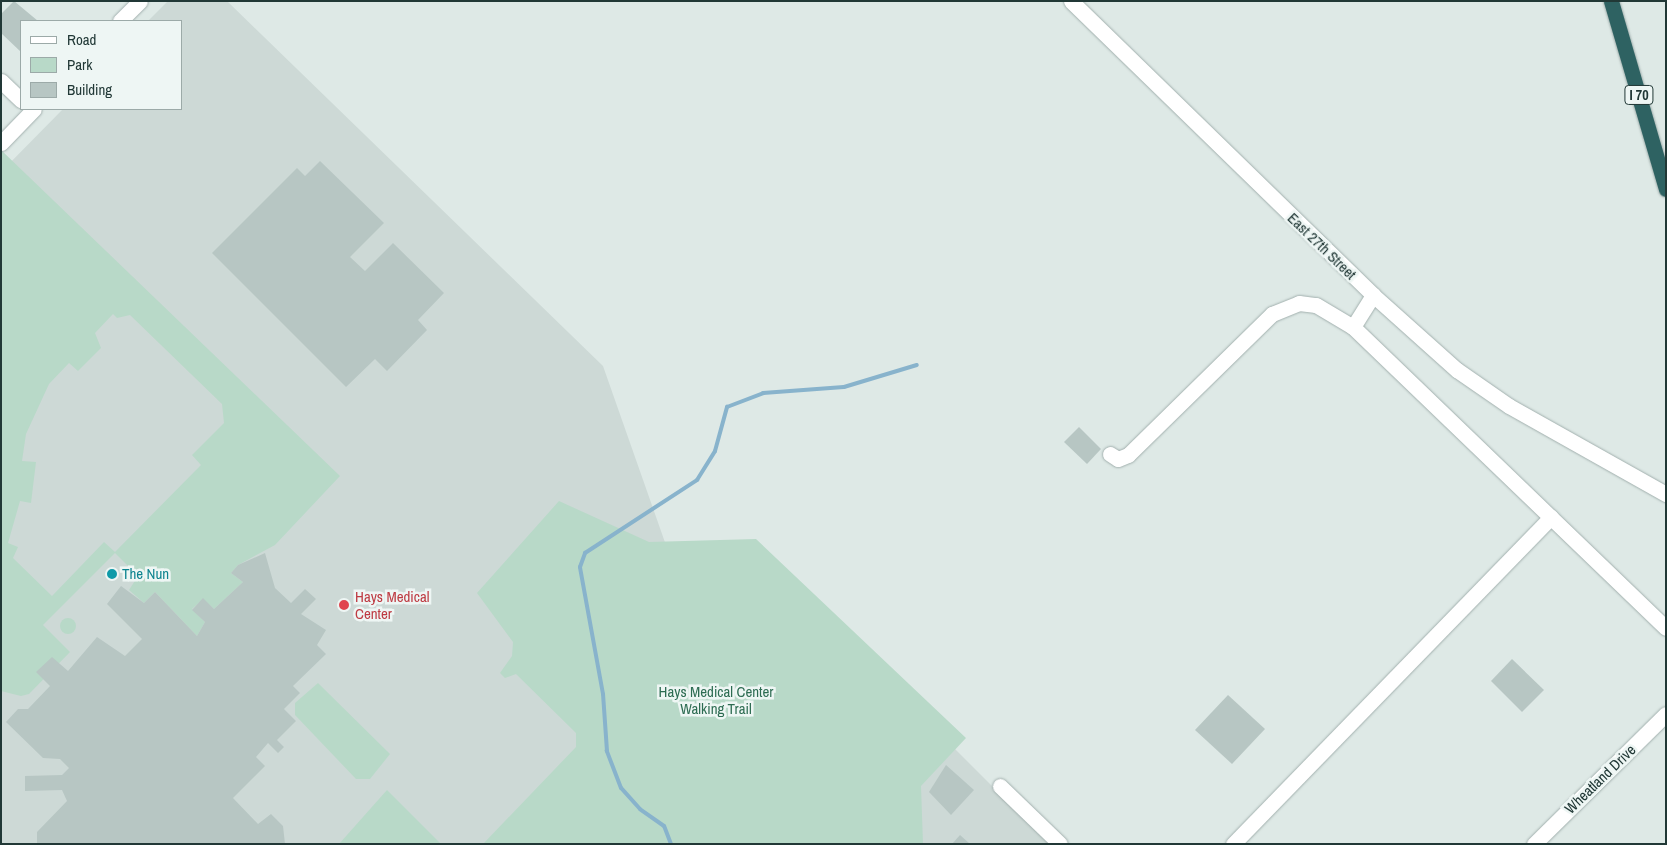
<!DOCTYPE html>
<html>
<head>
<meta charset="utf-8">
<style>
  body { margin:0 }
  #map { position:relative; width:1667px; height:845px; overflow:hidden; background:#dee9e6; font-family:"Archivo Narrow",sans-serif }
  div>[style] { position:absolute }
  .built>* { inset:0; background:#cdd9d6 }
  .green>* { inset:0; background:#b8d9c8 }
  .round { border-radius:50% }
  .stream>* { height:4px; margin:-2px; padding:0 2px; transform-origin:2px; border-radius:2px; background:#88b3cc }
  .building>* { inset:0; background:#b7c6c3 }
  .roads { filter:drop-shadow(0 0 1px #a2b0ae) drop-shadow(0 0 1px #a2b0ae) }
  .street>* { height:15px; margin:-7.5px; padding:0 7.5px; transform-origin:7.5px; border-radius:7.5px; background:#fff }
  .secondary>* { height:15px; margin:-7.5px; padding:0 7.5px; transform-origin:7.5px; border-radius:7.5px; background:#fff }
  .highway>* { height:15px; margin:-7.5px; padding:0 7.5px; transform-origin:7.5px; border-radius:7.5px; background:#2e6262 }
  .dots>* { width:14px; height:14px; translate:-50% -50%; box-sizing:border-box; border:2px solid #eef6f4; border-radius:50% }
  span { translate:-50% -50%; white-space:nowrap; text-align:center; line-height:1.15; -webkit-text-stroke:5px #eef6f4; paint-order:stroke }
  .shield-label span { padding:1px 4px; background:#eef6f4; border:1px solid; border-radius:4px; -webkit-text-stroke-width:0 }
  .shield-label { font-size:14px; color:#213836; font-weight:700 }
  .street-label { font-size:15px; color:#213836 }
  .culture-label { font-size:15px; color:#0d838f }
  .left { translate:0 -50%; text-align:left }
  .health-label { font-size:15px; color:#be3a42 }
  .park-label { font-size:15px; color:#2d6c52 }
  .frame { position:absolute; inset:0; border:2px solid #213836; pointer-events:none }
  .legend { position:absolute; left:20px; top:20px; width:162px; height:90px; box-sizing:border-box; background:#eef6f4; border:1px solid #9caaa8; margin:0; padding:6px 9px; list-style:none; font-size:15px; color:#213836 }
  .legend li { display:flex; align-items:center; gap:10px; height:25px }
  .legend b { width:25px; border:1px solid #9caaa8 }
</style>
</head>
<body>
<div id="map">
  <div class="built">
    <i style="clip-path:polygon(168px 1px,227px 1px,603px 366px,771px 844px,1px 844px,1px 172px,63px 109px,181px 109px,181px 21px,148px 21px)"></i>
    <i style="clip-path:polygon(947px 741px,1050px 844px,877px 844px)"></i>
  </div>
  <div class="green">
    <i style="clip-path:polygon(evenodd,1px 150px,340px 476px,275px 545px,238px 565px,231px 573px,243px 582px,214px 609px,203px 599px,192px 609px,205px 622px,197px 636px,155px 592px,144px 603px,129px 590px,138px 576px,115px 553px,43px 625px,70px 652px,29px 694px,21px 696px,1px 691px,1px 150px,113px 314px,117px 318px,130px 315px,222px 404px,224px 423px,192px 455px,201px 465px,115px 552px,104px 542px,52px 596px,13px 558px,18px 547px,8px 543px,20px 501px,31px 503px,36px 462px,22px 461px,26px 434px,49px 384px,69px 363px,78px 371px,101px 348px,95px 333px,113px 314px)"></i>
    <i style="clip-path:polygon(559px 501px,649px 542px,756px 539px,966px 738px,921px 786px,923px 844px,483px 844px,576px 747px,576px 733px,516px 674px,505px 678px,500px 673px,512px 656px,513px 642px,477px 593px)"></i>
    <i class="round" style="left:60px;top:618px;width:16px;height:16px"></i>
    <i style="clip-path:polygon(318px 683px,390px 754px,370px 779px,356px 779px,295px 715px,295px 703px)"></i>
    <i style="clip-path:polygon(387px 790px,441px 844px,339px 844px)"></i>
  </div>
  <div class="stream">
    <i style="left:671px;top:844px;width:19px;rotate:-111deg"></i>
    <i style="left:664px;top:826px;width:29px;rotate:-145deg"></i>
    <i style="left:640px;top:809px;width:28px;rotate:-132deg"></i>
    <i style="left:621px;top:788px;width:40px;rotate:-111deg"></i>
    <i style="left:607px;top:751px;width:57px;rotate:-94deg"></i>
    <i style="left:603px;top:694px;width:129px;rotate:-100.3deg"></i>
    <i style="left:580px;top:567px;width:15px;rotate:-70deg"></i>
    <i style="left:585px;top:553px;width:134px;rotate:-33.1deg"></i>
    <i style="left:697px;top:480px;width:34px;rotate:-58deg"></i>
    <i style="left:715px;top:451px;width:46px;rotate:-74.7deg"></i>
    <i style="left:727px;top:407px;width:39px;rotate:-21deg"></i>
    <i style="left:763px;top:393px;width:81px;rotate:-4.2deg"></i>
    <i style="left:844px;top:387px;width:76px;rotate:-16.8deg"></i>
  </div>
  <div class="building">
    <i style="clip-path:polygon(14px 1px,38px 21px,21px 21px,21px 52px,1px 33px,1px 14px)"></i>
    <i style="clip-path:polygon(320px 161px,384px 223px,350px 257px,365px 271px,393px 243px,444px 293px,418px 320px,427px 330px,387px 371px,375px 359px,346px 387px,212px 253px,297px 168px,305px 176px)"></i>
    <i style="clip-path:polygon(1079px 427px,1101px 449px,1087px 464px,1064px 442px)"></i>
    <i style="clip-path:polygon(265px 553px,275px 588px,291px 603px,305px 589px,316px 599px,301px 614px,326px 630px,317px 645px,326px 654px,293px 686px,300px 693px,284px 709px,296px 721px,277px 740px,284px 747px,278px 753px,268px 743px,256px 757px,265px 766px,233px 798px,258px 824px,271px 814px,283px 826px,285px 844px,37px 844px,37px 832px,67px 801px,62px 790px,25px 791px,25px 776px,62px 775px,69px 768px,60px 759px,43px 758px,6px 722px,18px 709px,28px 709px,50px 686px,36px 672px,52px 657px,68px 671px,97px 637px,125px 656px,142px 639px,107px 604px,121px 586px,144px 603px,155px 592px,197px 636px,205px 622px,192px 610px,203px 598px,214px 609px,243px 582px,231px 573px,238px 565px)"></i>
    <i style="clip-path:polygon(1512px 659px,1544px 690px,1522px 712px,1491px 681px)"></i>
    <i style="clip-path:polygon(1228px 695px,1265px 729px,1232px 764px,1195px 730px)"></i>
    <i style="clip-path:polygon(946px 765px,974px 790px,951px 815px,929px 792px)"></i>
    <i style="clip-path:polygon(960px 835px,970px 844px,952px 844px)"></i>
  </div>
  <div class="roads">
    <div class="street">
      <i style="left:1px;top:81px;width:28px;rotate:44deg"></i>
      <i style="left:1353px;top:327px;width:38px;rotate:-58deg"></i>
      <i style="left:1110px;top:454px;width:9px;rotate:32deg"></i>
      <i style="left:1118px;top:459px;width:11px;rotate:-22deg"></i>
      <i style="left:1128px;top:455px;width:202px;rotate:-44.4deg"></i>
      <i style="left:1272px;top:314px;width:29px;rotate:-22deg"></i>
      <i style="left:1299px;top:303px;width:17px;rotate:7deg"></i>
      <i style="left:1316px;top:305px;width:43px;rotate:30.7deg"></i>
      <i style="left:1353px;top:327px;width:434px;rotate:43.9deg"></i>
      <i style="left:1000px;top:786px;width:83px;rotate:44deg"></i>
      <i style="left:1233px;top:844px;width:456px;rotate:-45.8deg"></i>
      <i style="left:1534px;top:844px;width:185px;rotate:-44.6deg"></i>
    </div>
    <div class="secondary">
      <i style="left:1071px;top:1px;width:421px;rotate:44.2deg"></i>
      <i style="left:1373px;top:295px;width:113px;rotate:41.8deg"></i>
      <i style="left:1457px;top:370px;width:63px;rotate:34.7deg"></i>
      <i style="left:1509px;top:406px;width:180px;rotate:29.3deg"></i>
      <i style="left:120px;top:21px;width:28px;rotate:-45deg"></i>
      <i style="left:1px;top:143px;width:47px;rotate:-45.9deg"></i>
    </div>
    <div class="highway">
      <i style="left:1611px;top:1px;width:196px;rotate:73.7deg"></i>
    </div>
  </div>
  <div class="dots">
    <i style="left:112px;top:574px;background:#0f9aa8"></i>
    <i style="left:344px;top:605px;background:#e0444e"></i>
  </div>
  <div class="shield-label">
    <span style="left:1639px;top:95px">I 70</span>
  </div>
  <div class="street-label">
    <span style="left:1322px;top:246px;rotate:44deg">East 27th Street</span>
    <span style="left:1600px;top:779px;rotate:-44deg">Wheatland Drive</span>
  </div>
  <div class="culture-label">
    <span class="left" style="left:122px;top:574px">The Nun</span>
  </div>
  <div class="health-label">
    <span class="left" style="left:355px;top:605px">Hays Medical<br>Center</span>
  </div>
  <div class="park-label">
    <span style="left:716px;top:700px">Hays Medical Center<br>Walking Trail</span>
  </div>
  <div class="frame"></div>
  <ul class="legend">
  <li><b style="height:6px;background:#fff"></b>Road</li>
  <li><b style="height:14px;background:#b8d9c8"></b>Park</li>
  <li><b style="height:14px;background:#b7c6c3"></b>Building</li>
  </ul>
</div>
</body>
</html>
